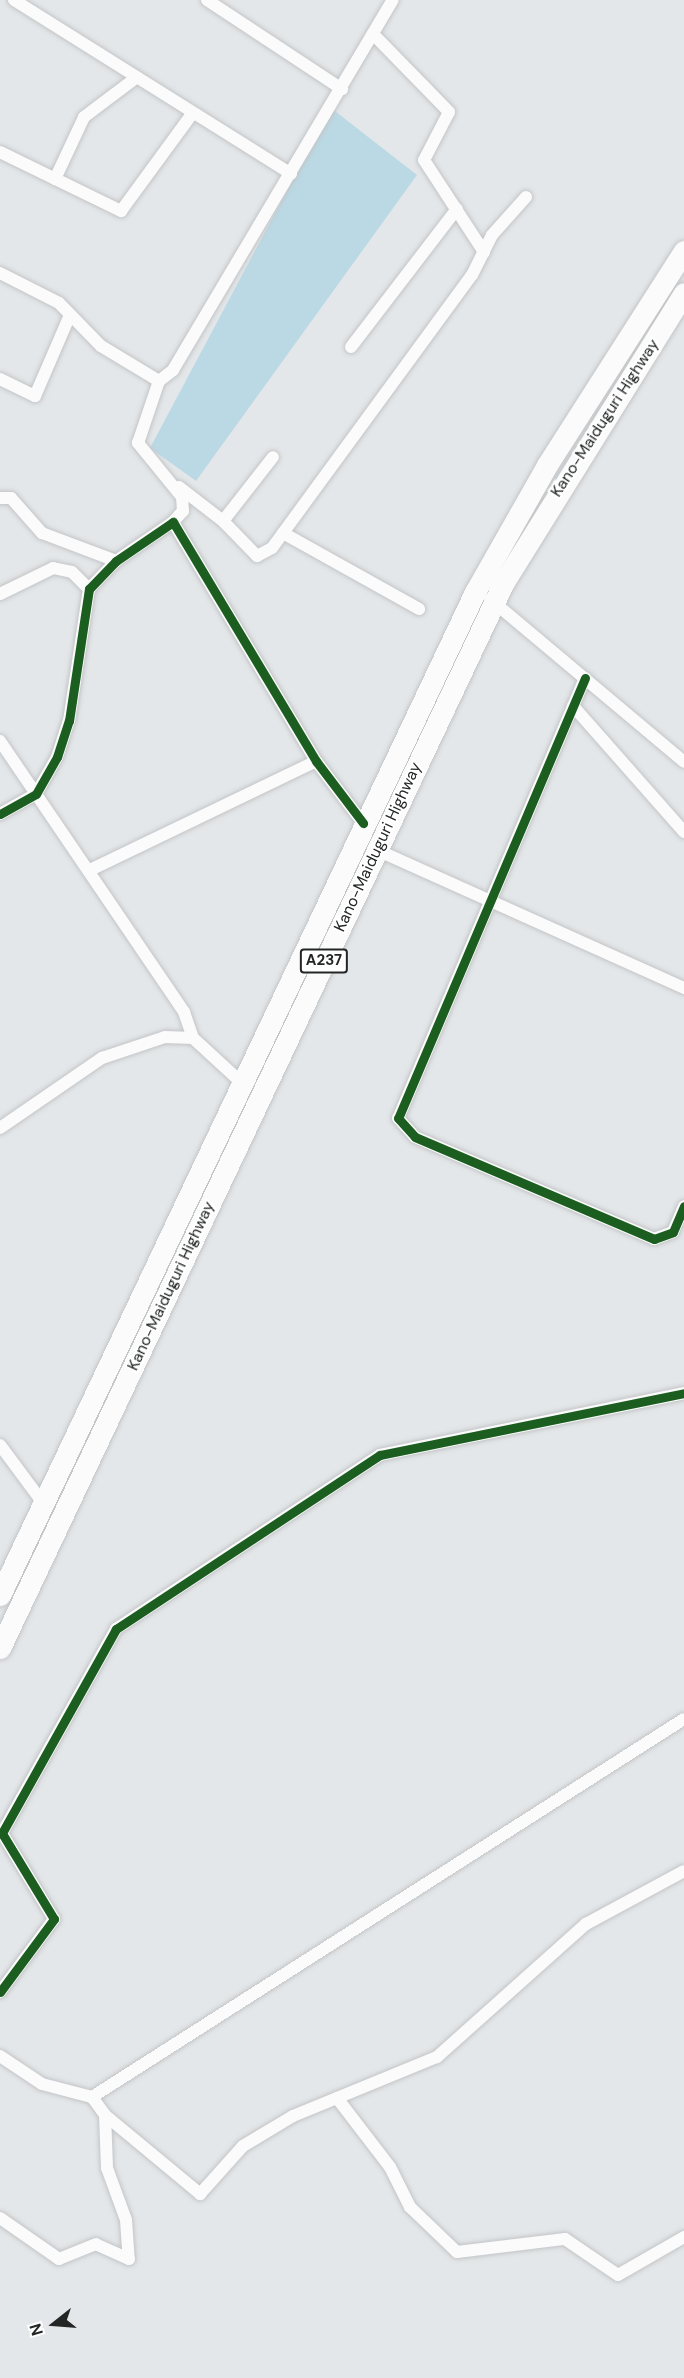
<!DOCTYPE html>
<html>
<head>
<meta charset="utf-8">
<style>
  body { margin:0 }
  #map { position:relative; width:684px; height:2378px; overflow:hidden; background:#e4e7e9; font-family:"DM Sans",sans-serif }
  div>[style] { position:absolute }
  .green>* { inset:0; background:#bbd9e4 }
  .roads { filter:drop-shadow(0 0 2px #c3c5c7) drop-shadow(0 0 2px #c3c5c7) }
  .street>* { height:12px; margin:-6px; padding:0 6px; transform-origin:6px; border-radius:6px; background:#fbfbfc }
  .highway>* { height:21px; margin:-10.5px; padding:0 10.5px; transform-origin:10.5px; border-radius:10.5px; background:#fbfbfc }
  .cycleway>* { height:9px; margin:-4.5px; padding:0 4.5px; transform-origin:4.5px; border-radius:4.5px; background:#1b5e20 }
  span { translate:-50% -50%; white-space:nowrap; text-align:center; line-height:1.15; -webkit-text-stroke:4.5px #fff; paint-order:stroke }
  .shield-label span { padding:2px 4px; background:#fff; border:2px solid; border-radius:4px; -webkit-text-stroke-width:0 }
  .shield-label { font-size:15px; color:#242626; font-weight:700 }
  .street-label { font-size:16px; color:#242626 }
  .north { position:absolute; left:24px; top:2294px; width:60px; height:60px; -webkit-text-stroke:4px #fff; paint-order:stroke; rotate:253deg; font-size:16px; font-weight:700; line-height:24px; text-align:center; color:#242626 }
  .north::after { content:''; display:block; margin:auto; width:21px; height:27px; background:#242626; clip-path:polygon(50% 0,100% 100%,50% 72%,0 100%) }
</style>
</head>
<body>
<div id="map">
  <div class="green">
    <i style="clip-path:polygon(331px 108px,417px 175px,196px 481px,150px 448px)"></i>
  </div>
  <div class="roads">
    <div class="street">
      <i style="left:14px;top:0;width:327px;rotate:32.1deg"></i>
      <i style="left:207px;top:0;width:162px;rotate:33.4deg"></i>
      <i style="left:373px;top:34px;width:109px;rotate:45.7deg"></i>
      <i style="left:449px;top:112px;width:54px;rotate:117.5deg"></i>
      <i style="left:424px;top:160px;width:110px;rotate:56.9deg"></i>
      <i style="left:0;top:152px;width:135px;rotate:26deg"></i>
      <i style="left:121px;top:211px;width:120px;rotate:-53.8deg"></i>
      <i style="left:55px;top:179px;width:68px;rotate:-64.9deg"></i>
      <i style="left:84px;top:117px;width:66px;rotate:-37deg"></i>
      <i style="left:0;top:273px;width:66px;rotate:27deg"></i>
      <i style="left:59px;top:303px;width:60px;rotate:45.7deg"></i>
      <i style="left:101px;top:346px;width:68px;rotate:31.1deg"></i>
      <i style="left:351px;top:347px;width:174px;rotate:-52.5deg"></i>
      <i style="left:0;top:379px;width:39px;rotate:26deg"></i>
      <i style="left:35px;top:396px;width:88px;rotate:-66.6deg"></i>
      <i style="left:179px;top:487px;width:56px;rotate:37.7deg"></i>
      <i style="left:223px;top:521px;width:81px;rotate:-52deg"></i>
      <i style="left:0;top:498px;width:11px"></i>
      <i style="left:11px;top:498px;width:47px;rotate:48.5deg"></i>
      <i style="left:42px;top:533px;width:79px;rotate:20.7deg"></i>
      <i style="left:223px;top:521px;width:49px;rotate:45.8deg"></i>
      <i style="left:257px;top:556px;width:17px;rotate:-28deg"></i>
      <i style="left:272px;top:548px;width:338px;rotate:-53.8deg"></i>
      <i style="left:472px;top:275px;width:45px;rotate:-63.4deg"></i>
      <i style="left:492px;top:235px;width:51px;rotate:-48.2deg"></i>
      <i style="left:173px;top:522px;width:15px;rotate:-48deg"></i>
      <i style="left:183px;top:511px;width:14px;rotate:-94deg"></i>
      <i style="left:182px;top:497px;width:70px;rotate:-129.2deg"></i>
      <i style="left:138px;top:443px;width:65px;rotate:-71.3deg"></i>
      <i style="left:159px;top:381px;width:18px;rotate:-38deg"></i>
      <i style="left:173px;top:370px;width:430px;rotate:-59.3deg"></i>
      <i style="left:283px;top:533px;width:156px;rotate:29.2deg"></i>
      <i style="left:0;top:594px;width:59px;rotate:-26.1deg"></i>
      <i style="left:53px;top:568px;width:19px;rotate:12deg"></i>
      <i style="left:72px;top:572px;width:24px;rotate:45deg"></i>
      <i style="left:490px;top:599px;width:253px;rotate:40deg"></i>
      <i style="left:585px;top:678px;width:478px;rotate:113deg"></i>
      <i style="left:398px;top:1118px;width:25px;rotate:48deg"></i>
      <i style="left:415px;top:1137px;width:260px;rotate:23.1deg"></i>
      <i style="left:654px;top:1239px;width:20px;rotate:-20deg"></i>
      <i style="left:673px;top:1232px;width:28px;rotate:-67deg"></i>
      <i style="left:573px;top:706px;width:168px;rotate:48.6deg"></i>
      <i style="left:0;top:741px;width:328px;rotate:55.8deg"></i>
      <i style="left:184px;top:1012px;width:28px;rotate:71deg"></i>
      <i style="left:193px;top:1038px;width:68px;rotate:42.6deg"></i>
      <i style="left:0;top:814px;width:41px;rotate:-29.1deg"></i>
      <i style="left:36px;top:794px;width:43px;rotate:-60.4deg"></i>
      <i style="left:57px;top:757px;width:38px;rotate:-72deg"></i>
      <i style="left:69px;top:721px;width:134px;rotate:-81.4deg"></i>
      <i style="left:89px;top:589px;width:39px;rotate:-46deg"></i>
      <i style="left:116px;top:561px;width:69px;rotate:-34.4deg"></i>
      <i style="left:173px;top:522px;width:279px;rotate:59.1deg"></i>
      <i style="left:316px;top:761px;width:78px;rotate:52.8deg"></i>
      <i style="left:377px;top:850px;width:337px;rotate:24.2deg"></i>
      <i style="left:90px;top:870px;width:251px;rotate:-25.7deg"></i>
      <i style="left:0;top:1128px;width:124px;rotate:-34.5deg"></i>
      <i style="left:102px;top:1058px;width:66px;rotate:-18.4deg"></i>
      <i style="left:165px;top:1037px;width:28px;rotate:2deg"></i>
      <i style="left:0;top:1445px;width:72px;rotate:53.4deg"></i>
      <i style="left:0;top:1992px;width:91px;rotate:-53.5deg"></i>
      <i style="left:54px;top:1919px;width:100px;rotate:-121.2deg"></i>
      <i style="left:2px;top:1833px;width:234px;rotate:-60.8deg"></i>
      <i style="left:116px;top:1629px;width:316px;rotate:-33.4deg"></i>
      <i style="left:380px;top:1455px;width:310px;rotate:-11.5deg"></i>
      <i style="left:0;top:2056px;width:50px;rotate:33.7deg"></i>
      <i style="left:42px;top:2084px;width:52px;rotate:14.6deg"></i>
      <i style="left:92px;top:2097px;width:22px;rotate:54deg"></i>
      <i style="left:105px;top:2115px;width:53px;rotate:87.8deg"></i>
      <i style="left:107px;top:2168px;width:55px;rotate:69.9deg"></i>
      <i style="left:126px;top:2220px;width:39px;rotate:86deg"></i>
      <i style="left:129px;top:2259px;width:36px;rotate:-156deg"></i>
      <i style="left:96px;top:2244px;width:40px;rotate:158deg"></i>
      <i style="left:59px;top:2259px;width:72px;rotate:-145.2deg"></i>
      <i style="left:92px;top:2097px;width:702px;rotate:-32.56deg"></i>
      <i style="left:337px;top:2098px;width:87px;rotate:52.5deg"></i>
      <i style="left:390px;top:2167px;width:45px;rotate:63.4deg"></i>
      <i style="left:410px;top:2207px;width:65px;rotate:43.8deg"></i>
      <i style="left:457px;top:2252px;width:109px;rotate:-6.9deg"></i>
      <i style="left:565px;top:2239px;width:64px;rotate:34.2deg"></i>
      <i style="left:618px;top:2275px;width:76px;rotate:-29.9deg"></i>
      <i style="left:105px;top:2115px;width:124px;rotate:39.7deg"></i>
      <i style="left:200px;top:2194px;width:64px;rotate:-48.1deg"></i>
      <i style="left:243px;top:2146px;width:58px;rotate:-31deg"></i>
      <i style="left:293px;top:2116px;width:156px;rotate:-22.3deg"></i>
      <i style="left:437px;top:2057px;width:200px;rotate:-41.8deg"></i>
      <i style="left:586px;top:1924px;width:111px;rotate:-28.4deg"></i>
    </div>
    <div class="highway">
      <i style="left:0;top:1595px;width:1110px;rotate:-64.66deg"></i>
      <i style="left:475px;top:592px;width:146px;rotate:-60.4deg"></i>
      <i style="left:547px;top:465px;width:254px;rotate:-57.4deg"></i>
      <i style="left:0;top:1648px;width:1179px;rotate:-64.7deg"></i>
      <i style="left:504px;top:582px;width:340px;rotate:-58.1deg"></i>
    </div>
  </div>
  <div class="cycleway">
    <i style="left:585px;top:678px;width:478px;rotate:113deg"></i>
    <i style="left:398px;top:1118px;width:25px;rotate:48deg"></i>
    <i style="left:415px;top:1137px;width:260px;rotate:23.1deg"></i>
    <i style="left:654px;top:1239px;width:20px;rotate:-20deg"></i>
    <i style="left:673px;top:1232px;width:28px;rotate:-67deg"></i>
    <i style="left:0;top:814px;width:41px;rotate:-29.1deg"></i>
    <i style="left:36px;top:794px;width:43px;rotate:-60.4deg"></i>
    <i style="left:57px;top:757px;width:38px;rotate:-72deg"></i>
    <i style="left:69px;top:721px;width:134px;rotate:-81.4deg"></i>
    <i style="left:89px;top:589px;width:39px;rotate:-46deg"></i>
    <i style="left:116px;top:561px;width:69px;rotate:-34.4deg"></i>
    <i style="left:173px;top:522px;width:279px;rotate:59.1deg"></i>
    <i style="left:316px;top:761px;width:78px;rotate:52.8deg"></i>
    <i style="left:0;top:1992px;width:91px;rotate:-53.5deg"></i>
    <i style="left:54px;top:1919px;width:100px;rotate:-121.2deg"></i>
    <i style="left:2px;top:1833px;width:234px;rotate:-60.8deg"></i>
    <i style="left:116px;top:1629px;width:316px;rotate:-33.4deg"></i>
    <i style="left:380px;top:1455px;width:310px;rotate:-11.5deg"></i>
  </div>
  <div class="shield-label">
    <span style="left:324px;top:961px">A237</span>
  </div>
  <div class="street-label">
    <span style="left:605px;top:418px;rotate:-57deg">Kano-Maiduguri Highway</span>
    <span style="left:378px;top:847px;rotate:-65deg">Kano-Maiduguri Highway</span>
    <span style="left:171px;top:1286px;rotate:-65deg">Kano-Maiduguri Highway</span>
  </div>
  <div class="north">N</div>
</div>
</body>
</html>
